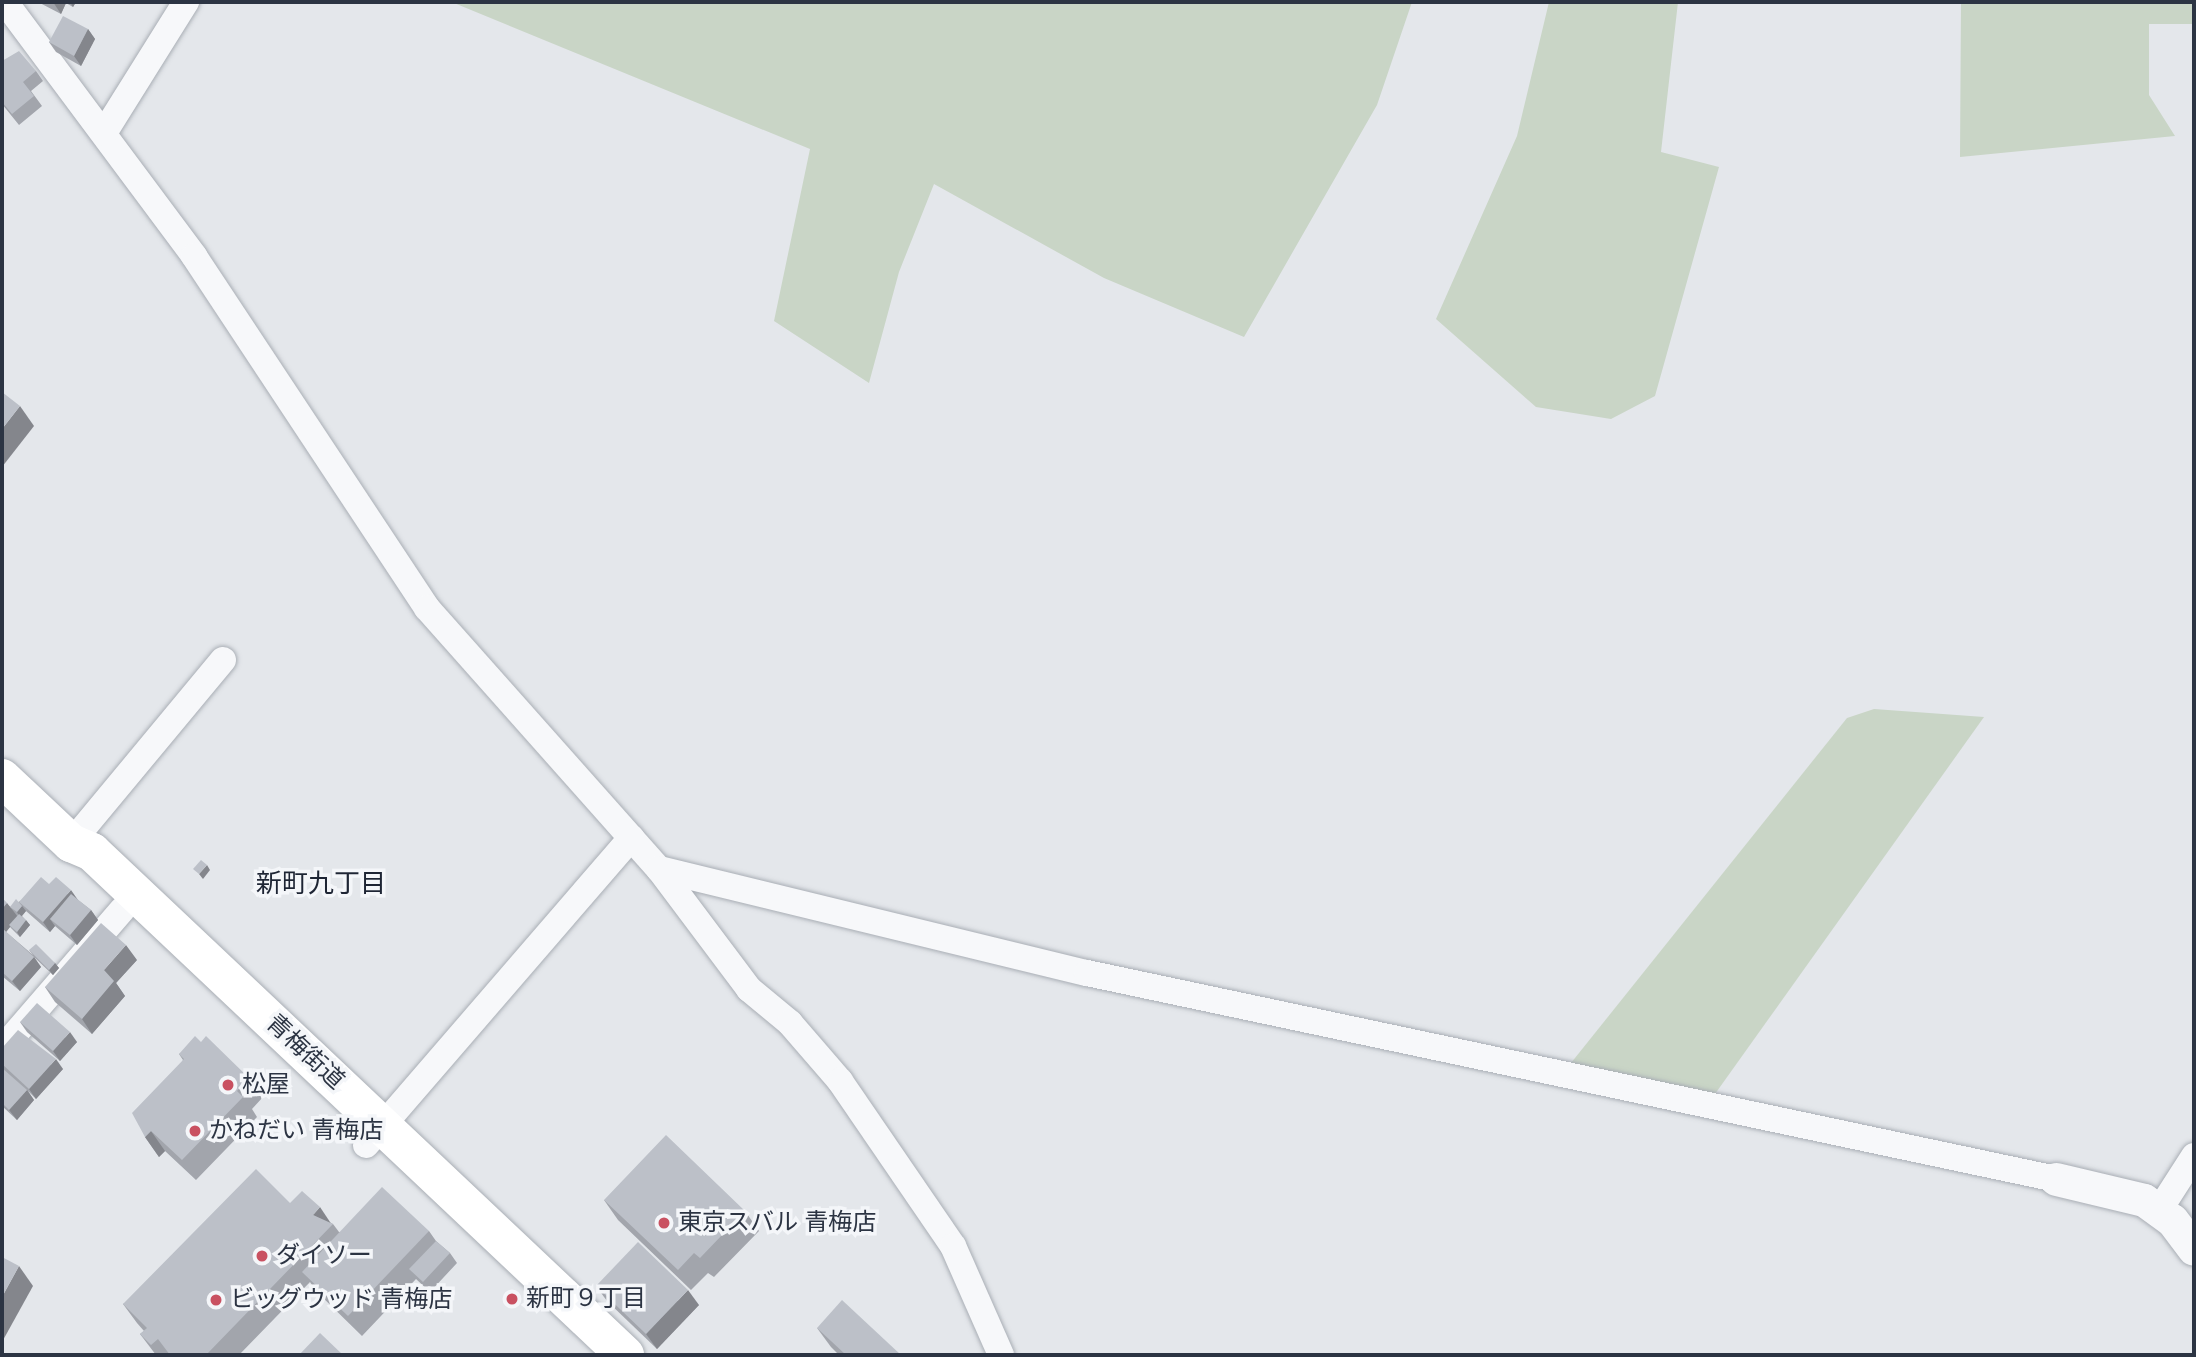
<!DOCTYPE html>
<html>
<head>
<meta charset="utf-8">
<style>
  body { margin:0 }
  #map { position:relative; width:2196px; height:1357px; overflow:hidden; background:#e4e7eb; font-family:"Fira Sans","Noto Sans JP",sans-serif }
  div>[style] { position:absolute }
  .green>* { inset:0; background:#c9d5c6 }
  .roads { filter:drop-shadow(0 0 2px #a9aeb5) drop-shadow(0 0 2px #a9aeb5) }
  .minor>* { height:26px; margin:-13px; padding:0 13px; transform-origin:13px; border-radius:13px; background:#f7f8fa }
  .tertiary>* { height:33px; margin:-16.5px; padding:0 16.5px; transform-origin:16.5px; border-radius:16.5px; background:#f7f8fa }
  .primary>* { height:38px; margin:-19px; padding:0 19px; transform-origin:19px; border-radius:19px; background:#fff }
  .wall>* { inset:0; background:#a2a5ac }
  .shaded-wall>* { inset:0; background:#84868c }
  .building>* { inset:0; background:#bcc0c8 }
  .dots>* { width:19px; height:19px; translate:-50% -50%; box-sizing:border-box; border:4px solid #f4f6f9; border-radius:50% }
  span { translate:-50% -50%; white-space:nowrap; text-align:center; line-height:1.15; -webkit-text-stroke:7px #f4f6f9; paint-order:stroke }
  .street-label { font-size:24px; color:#2c3443 }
  .poi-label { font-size:24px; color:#2c3443 }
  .left { translate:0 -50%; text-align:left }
  .neighbourhood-label { font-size:26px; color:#1e2534 }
  .frame { position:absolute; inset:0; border:4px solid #2c3443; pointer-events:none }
</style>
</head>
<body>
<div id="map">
  <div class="green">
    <i style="clip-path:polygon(1412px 2px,1377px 105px,1244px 337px,1104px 278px,934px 184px,899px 272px,869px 383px,774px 321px,810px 149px,454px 3px)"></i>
    <i style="clip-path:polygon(1549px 2px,1678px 2px,1661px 152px,1719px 167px,1655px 396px,1611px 419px,1536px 407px,1436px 319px,1517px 136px)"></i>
    <i style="clip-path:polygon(1961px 2px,2194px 2px,2194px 24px,2149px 24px,2149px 95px,2175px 136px,1960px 157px)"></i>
    <i style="clip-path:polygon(1874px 709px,1984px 717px,1710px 1101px,1567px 1068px,1847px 718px)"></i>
  </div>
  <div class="roads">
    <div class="minor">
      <i style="left:5px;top:2px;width:317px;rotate:53.3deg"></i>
      <i style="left:194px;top:256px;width:422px;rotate:56.5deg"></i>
      <i style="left:427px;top:608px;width:349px;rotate:48.4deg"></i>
      <i style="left:659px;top:869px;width:150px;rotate:53.1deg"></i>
      <i style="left:749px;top:989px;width:53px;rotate:39.7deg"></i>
      <i style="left:790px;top:1023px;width:77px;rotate:49.2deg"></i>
      <i style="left:840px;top:1081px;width:200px;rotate:55.6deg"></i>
      <i style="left:953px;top:1246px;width:119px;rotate:66.2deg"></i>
      <i style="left:104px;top:133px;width:155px;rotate:-58deg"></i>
      <i style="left:71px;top:843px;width:238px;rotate:-50.3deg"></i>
      <i style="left:659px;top:869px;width:440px;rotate:13.7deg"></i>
      <i style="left:1087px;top:973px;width:991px;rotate:12deg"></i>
      <i style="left:2px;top:1049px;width:184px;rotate:-49.2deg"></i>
      <i style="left:366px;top:1145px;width:406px;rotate:-49.2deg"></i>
      <i style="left:2160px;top:1209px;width:63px;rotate:-57.3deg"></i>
    </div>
    <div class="tertiary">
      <i style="left:2056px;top:1179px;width:90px;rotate:13.4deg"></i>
      <i style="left:2144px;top:1200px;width:34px;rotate:36deg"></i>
      <i style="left:2172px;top:1220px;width:36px;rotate:53deg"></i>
    </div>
    <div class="primary">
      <i style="left:2px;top:778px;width:95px;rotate:43.3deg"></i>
      <i style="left:71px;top:843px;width:23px;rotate:23deg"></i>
      <i style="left:92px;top:852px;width:733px;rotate:43.34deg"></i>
    </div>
  </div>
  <div class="wall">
    <i style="clip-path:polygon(38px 2px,76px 2px,73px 7px,66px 3px,61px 14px)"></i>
    <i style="clip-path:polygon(88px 29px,95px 39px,81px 66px,56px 52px,49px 42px)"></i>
    <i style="clip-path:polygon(2px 61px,36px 71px,43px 81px,31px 91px,42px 106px,19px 125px,2px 104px)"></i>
    <i style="clip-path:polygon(49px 884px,78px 900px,91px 910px,98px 920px,77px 945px,55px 926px,50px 932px,26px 911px,22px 916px,30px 925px,20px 937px,10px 927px,6px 932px,33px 955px,29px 950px,55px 963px,59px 968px,53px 975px,34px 957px,41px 967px,20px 991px,2px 976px,2px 898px,10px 907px)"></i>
    <i style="clip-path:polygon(137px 960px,116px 983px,125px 996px,92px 1034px,55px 1002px,45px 987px)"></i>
    <i style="clip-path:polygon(20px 1022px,77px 1042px,60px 1061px,27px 1032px)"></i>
    <i style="clip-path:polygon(201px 1042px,249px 1078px,263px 1097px,252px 1109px,257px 1117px,196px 1180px,165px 1151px,159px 1157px,145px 1137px,183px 1060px,179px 1054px)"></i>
    <i style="clip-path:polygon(2px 1048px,63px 1069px,36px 1099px,28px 1091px,34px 1100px,17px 1120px,2px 1106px)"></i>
    <i style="clip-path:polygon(604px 1200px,745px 1211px,759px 1231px,714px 1277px,708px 1273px,691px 1290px,618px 1220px)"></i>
    <i style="clip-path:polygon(290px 1203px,333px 1224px,339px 1232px,429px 1231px,436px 1241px,450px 1253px,457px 1263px,430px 1292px,416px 1279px,362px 1336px,316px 1291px,310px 1282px,239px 1355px,156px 1355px,140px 1334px,144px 1331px,137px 1323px,123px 1304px)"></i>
    <i style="clip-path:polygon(596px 1286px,699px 1305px,657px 1349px,607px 1301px)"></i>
    <i style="clip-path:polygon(817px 1328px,901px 1355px,839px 1355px,831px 1347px)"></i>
  </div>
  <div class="shaded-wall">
    <i style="clip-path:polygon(53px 2px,65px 2px,66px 3px,61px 14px)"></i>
    <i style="clip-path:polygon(70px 2px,76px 2px,73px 7px)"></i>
    <i style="clip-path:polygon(88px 29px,95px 39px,81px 66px,74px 56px)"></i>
    <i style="clip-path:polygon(20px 406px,34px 426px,2px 467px,2px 429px)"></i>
    <i style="clip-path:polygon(207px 865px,210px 870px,203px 879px,199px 874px)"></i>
    <i style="clip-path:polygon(71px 890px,78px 900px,50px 919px,55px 926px,50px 932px,43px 922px)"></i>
    <i style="clip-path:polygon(7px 903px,18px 917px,2px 937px,2px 909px)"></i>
    <i style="clip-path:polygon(22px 906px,26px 911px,20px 918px,17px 912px)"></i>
    <i style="clip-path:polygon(91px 910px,98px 920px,77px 945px,70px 935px)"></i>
    <i style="clip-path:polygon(26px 920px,30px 925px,20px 937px,17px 932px)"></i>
    <i style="clip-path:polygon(126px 945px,137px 960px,116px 983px,125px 996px,92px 1034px,82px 1019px,104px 970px)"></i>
    <i style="clip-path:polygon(34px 957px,41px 967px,20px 991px,12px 981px)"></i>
    <i style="clip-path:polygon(55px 963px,59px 968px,53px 975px,49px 970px)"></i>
    <i style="clip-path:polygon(70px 1032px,77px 1042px,60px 1061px,53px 1051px)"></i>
    <i style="clip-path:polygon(56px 1059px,63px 1069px,36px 1099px,29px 1089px)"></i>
    <i style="clip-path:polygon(27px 1090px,34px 1100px,17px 1120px,9px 1110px)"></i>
    <i style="clip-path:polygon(151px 1131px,165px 1151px,159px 1157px,145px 1137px)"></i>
    <i style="clip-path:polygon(320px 1207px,332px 1225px,313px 1215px)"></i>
    <i style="clip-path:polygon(19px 1266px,33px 1286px,2px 1342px,2px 1297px)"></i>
    <i style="clip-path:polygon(688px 1290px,699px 1305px,657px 1349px,646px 1334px)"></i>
  </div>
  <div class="building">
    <i style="clip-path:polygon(63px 16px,88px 29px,74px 56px,49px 42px)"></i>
    <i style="clip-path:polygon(19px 51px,36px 71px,23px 82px,34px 96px,12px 114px,2px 102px,2px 61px)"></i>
    <i style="clip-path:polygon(2px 392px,20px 406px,2px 429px)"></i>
    <i style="clip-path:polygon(201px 860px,207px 865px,199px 874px,193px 869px)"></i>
    <i style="clip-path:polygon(41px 877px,49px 884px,56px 877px,71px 890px,43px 922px,19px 902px)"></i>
    <i style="clip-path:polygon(71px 894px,91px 910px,70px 935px,50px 919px)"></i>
    <i style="clip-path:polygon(2px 898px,7px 903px,2px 909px)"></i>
    <i style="clip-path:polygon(16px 899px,22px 906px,17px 912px,10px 907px)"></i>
    <i style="clip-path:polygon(19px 914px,26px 920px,17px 932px,9px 925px)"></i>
    <i style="clip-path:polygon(101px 923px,126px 945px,104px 970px,114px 981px,82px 1019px,45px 987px)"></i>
    <i style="clip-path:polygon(2px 928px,34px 957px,12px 981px,2px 972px)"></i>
    <i style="clip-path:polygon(36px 944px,55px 963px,49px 970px,29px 950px)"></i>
    <i style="clip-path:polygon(37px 1003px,70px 1032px,53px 1051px,20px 1022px)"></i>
    <i style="clip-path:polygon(18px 1030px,56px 1059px,29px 1089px,2px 1064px,2px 1048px)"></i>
    <i style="clip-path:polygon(195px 1036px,201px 1042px,206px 1036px,249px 1078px,237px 1091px,243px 1097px,182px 1160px,151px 1131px,145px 1137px,132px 1113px,184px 1059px,179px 1054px)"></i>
    <i style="clip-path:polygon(2px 1068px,27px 1090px,9px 1110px,2px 1103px)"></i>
    <i style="clip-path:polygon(666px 1135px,745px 1211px,700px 1258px,694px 1253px,678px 1270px,604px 1200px)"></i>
    <i style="clip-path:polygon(256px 1169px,290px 1203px,302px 1191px,320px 1207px,313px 1215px,333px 1224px,206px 1355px,170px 1355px,158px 1339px,151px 1345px,140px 1334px,147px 1328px,123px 1304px)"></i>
    <i style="clip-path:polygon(382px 1187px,429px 1231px,348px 1316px,302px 1272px)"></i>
    <i style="clip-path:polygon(436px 1241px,450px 1253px,423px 1282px,409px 1269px)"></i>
    <i style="clip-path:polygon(638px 1242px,688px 1290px,646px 1334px,596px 1286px)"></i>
    <i style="clip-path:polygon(2px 1257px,19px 1266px,2px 1297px)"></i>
    <i style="clip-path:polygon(842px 1300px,901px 1355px,846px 1355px,817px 1328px)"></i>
    <i style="clip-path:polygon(320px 1333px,343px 1355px,299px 1355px)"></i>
  </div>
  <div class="dots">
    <i style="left:228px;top:1085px;background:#c95161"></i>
    <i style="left:195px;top:1131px;background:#c95161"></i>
    <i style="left:664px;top:1223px;background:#c95161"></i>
    <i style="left:262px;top:1256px;background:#c95161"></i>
    <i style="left:512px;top:1299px;background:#c95161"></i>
    <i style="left:216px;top:1300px;background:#c95161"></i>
  </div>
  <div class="street-label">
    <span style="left:305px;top:1052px;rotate:43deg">青梅街道</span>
  </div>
  <div class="poi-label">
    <span class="left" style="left:242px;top:1085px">松屋</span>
    <span class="left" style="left:209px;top:1131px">かねだい 青梅店</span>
    <span class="left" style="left:678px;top:1223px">東京スバル 青梅店</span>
    <span class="left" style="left:276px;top:1256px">ダイソー</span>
    <span class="left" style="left:526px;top:1299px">新町９丁目</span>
    <span class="left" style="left:230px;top:1300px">ビッグウッド 青梅店</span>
  </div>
  <div class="neighbourhood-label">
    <span style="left:321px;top:884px">新町九丁目</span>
  </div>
  <div class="frame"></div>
</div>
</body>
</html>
